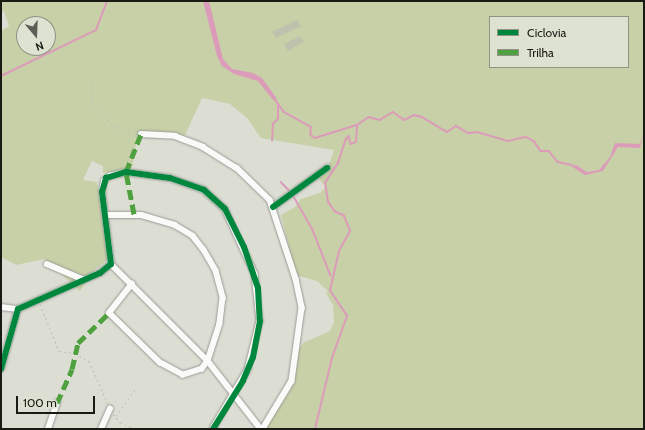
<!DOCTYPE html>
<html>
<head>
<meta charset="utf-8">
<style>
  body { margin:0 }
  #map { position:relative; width:645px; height:430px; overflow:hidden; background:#dcded4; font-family:Cabin,sans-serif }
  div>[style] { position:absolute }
  .green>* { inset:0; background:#c7d0a7 }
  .water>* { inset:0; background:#dc9cb9 }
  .stream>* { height:1.5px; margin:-0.75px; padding:0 0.75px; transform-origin:0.75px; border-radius:0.75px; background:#dc9cb9 }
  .building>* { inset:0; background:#bec2ac }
  .path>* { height:1px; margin-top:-0.5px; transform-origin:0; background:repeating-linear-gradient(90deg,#bebfbc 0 2px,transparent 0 5px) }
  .roads { filter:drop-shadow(0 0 1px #999b94) drop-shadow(0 0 1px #999b94) }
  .street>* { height:5.5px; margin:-2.75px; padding:0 2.75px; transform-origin:2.75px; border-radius:2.75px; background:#fafaf9 }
  .quiet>* { height:5px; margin-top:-2.5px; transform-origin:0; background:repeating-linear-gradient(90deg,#4fa13f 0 10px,transparent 0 15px) }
  .cycleway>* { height:6px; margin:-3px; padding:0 3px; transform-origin:3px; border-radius:3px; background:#00873e }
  span { translate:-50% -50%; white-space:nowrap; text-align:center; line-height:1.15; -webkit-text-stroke:3.5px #dee2d0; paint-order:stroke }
  .frame { position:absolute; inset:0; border:2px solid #191a14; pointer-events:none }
  .legend { position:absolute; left:489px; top:16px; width:140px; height:52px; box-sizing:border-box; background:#dee2d0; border:1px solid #8f9285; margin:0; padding:5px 7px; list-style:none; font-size:12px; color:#191a14 }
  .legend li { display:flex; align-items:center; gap:8px; height:20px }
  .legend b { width:20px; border:1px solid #8f9285 }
  .north { position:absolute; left:16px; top:16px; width:40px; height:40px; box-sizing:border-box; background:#dee2d0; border:1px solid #8f9285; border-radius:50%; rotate:161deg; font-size:11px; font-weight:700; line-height:16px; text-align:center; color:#191a14 }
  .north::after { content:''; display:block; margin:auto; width:14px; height:18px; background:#5d5f57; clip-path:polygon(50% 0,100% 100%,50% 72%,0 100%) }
  .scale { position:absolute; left:16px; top:396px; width:79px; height:18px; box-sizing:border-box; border:2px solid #191a14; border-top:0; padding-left:5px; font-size:12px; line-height:14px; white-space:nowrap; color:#191a14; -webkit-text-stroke:3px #dee2d0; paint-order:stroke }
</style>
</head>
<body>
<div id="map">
  <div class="green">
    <i style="clip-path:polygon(evenodd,1px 1px,644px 1px,644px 429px,264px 429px,290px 391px,300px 348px,303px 343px,330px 331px,334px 322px,333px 305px,326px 293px,328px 291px,317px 281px,296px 275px,281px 215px,295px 207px,301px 199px,320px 193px,326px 187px,318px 178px,327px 170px,334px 150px,261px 138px,247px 118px,230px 104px,202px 98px,185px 135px,138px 133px,132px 168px,103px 173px,103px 166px,92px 161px,83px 180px,97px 182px,107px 260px,92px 272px,80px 291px,44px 259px,16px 265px,1px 257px,1px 31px,9px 26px,4px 11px,1px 13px,1px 1px,490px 17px,628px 17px,628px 67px,490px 67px,490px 17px,1px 1px,24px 24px,48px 24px,48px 48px,24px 48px,24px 24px)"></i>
  </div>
  <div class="water">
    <i style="clip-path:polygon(203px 1px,208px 1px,210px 5px,223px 59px,232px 69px,253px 73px,262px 78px,277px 99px,273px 100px,258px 81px,234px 74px,222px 66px,217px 56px)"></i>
    <i style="clip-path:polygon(644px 132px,640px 148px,618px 147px,603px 171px,585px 175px,571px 166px,576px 165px,587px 172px,599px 170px,610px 157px,615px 143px,640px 144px)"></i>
  </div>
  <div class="stream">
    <i style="left:1px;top:76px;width:106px;rotate:-25.8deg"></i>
    <i style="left:96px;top:30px;width:31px;rotate:-69deg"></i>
    <i style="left:274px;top:98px;width:17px;rotate:54deg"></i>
    <i style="left:284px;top:112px;width:31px;rotate:29deg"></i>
    <i style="left:311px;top:127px;width:8px;rotate:90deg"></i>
    <i style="left:311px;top:135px;width:5px;rotate:37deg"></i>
    <i style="left:315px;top:138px;width:44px;rotate:-17.2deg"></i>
    <i style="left:357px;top:125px;width:14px;rotate:-34deg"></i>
    <i style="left:369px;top:117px;width:11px;rotate:15deg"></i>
    <i style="left:380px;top:120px;width:15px;rotate:-32deg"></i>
    <i style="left:393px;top:112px;width:14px;rotate:34deg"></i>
    <i style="left:405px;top:120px;width:10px;rotate:-29deg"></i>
    <i style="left:414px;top:115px;width:8px;rotate:14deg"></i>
    <i style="left:422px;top:117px;width:29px;rotate:31deg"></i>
    <i style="left:447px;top:132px;width:11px;rotate:-34deg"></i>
    <i style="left:456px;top:126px;width:14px;rotate:30deg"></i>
    <i style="left:468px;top:133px;width:9px;rotate:-6deg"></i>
    <i style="left:477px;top:132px;width:32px;rotate:16deg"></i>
    <i style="left:508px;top:141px;width:18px;rotate:-13deg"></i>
    <i style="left:526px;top:137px;width:9px;rotate:27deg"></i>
    <i style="left:534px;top:141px;width:12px;rotate:55deg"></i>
    <i style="left:541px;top:151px;width:8px"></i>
    <i style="left:549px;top:151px;width:14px;rotate:51deg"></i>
    <i style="left:558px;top:162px;width:14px;rotate:12deg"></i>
    <i style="left:272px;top:141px;width:17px;rotate:-87deg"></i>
    <i style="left:273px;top:124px;width:7px;rotate:-45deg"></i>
    <i style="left:278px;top:119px;width:13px;rotate:-90deg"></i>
    <i style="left:281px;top:182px;width:14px;rotate:45deg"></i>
    <i style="left:293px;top:195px;width:40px;rotate:60.3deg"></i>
    <i style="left:313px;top:230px;width:49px;rotate:68.6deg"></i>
    <i style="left:315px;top:429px;width:73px;rotate:-76.5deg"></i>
    <i style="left:332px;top:358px;width:45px;rotate:-70.3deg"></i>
    <i style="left:347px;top:316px;width:30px;rotate:-124deg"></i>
    <i style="left:330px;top:291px;width:41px;rotate:-77.3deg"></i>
    <i style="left:339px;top:251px;width:23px;rotate:-61deg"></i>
    <i style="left:350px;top:231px;width:16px;rotate:-112deg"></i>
    <i style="left:344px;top:216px;width:10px;rotate:-156deg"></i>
    <i style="left:335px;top:212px;width:12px;rotate:-125deg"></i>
    <i style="left:328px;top:202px;width:19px;rotate:-99deg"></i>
    <i style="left:325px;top:183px;width:24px;rotate:-57deg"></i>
    <i style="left:338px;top:163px;width:25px;rotate:-72deg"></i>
    <i style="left:346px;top:139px;width:4px;rotate:-45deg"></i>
    <i style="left:349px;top:136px;width:8px;rotate:76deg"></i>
    <i style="left:351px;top:144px;width:5px;rotate:-22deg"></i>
    <i style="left:356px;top:142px;width:16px;rotate:-86deg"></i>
  </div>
  <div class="building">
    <i style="clip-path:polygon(297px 20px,301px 26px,276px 38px,272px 32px)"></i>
    <i style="clip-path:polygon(300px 36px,304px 42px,288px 51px,284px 44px)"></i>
  </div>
  <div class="path">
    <i style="left:91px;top:81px;width:19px;rotate:90deg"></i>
    <i style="left:91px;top:100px;width:16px;rotate:55deg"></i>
    <i style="left:100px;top:113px;width:19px;rotate:43deg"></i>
    <i style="left:114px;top:126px;width:23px;rotate:20deg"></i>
    <i style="left:40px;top:304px;width:51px;rotate:68deg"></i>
    <i style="left:59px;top:351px;width:16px;rotate:7deg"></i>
    <i style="left:75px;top:353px;width:16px;rotate:30deg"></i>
    <i style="left:89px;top:361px;width:47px;rotate:66.2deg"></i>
    <i style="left:113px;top:414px;width:11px;rotate:49deg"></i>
    <i style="left:120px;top:422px;width:17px;rotate:25deg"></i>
    <i style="left:116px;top:416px;width:34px;rotate:-54deg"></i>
  </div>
  <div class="roads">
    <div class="street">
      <i style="left:141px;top:134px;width:34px;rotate:3deg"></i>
      <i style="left:175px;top:136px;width:30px;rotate:21deg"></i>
      <i style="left:203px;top:147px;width:40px;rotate:32deg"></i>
      <i style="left:237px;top:168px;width:46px;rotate:44.1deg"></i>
      <i style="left:270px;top:200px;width:83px;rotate:71.8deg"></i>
      <i style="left:296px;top:279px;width:30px;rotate:78deg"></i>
      <i style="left:302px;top:308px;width:74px;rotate:97.8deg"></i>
      <i style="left:292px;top:381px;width:56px;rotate:121.1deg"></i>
      <i style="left:273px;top:207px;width:67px;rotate:-35.8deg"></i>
      <i style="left:105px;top:215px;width:36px"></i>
      <i style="left:141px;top:215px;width:35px;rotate:16deg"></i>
      <i style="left:175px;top:225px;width:21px;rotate:31deg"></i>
      <i style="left:193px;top:236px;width:18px;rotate:52deg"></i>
      <i style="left:204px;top:250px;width:24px;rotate:60deg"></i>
      <i style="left:216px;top:271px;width:28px;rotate:75deg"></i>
      <i style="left:223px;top:298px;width:26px;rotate:97deg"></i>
      <i style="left:220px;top:324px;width:39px;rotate:108deg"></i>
      <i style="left:208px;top:361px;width:10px;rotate:127deg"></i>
      <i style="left:202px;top:369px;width:20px;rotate:162deg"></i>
      <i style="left:183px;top:375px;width:26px;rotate:-152deg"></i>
      <i style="left:160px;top:363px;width:71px;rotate:-135.6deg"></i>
      <i style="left:109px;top:313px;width:37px;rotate:-52deg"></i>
      <i style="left:47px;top:264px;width:39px;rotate:23deg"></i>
      <i style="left:111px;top:264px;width:73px;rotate:-97.1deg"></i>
      <i style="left:102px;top:192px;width:11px;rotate:-80deg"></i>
      <i style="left:104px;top:181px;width:8px;rotate:-40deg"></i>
      <i style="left:110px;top:176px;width:16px;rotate:-14deg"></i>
      <i style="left:126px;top:172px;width:44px;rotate:7.8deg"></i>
      <i style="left:170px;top:178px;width:36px;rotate:19deg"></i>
      <i style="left:204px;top:190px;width:28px;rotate:42deg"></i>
      <i style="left:225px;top:209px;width:72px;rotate:65.2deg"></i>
      <i style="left:255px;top:274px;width:47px;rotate:83.9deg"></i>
      <i style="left:260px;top:321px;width:50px;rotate:103.8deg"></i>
      <i style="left:248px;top:370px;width:69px;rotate:120.7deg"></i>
      <i style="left:111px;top:264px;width:137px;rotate:45deg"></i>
      <i style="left:208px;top:361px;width:86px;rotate:52.1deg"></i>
      <i style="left:1px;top:307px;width:17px;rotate:7deg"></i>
      <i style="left:1px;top:369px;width:62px;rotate:-74.2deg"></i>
      <i style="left:18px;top:309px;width:90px;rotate:-23.7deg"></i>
      <i style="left:100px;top:273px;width:14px;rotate:-39deg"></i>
      <i style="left:48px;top:429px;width:28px;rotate:-71deg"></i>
      <i style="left:101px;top:429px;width:22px;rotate:-66deg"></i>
    </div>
  </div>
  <div class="quiet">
    <i style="left:134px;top:214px;width:43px;rotate:-100.8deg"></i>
    <i style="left:126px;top:172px;width:41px;rotate:-68.5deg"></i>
    <i style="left:57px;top:403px;width:37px;rotate:-66deg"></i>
    <i style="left:72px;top:369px;width:27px;rotate:-77deg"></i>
    <i style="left:78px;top:343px;width:43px;rotate:-44.1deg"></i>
  </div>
  <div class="cycleway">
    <i style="left:273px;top:207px;width:67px;rotate:-35.8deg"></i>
    <i style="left:1px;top:369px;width:62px;rotate:-74.2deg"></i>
    <i style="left:18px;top:309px;width:90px;rotate:-23.7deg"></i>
    <i style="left:100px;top:273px;width:14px;rotate:-39deg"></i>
    <i style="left:111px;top:264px;width:73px;rotate:-97.1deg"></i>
    <i style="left:102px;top:192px;width:15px;rotate:-74deg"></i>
    <i style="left:106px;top:178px;width:21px;rotate:-17deg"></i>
    <i style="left:126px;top:172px;width:44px;rotate:7.8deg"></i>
    <i style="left:170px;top:178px;width:36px;rotate:19deg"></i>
    <i style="left:204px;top:190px;width:28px;rotate:42deg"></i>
    <i style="left:225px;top:209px;width:42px;rotate:63.4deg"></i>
    <i style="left:244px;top:247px;width:43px;rotate:71.1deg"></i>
    <i style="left:258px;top:288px;width:33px;rotate:87deg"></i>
    <i style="left:260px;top:321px;width:37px;rotate:101deg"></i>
    <i style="left:253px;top:357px;width:26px;rotate:113deg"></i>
    <i style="left:243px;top:381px;width:57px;rotate:122deg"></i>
  </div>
  <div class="frame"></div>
  <ul class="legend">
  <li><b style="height:5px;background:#00873e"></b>Ciclovia</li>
  <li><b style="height:5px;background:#4fa13f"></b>Trilha</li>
  </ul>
  <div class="north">N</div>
  <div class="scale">100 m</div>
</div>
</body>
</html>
